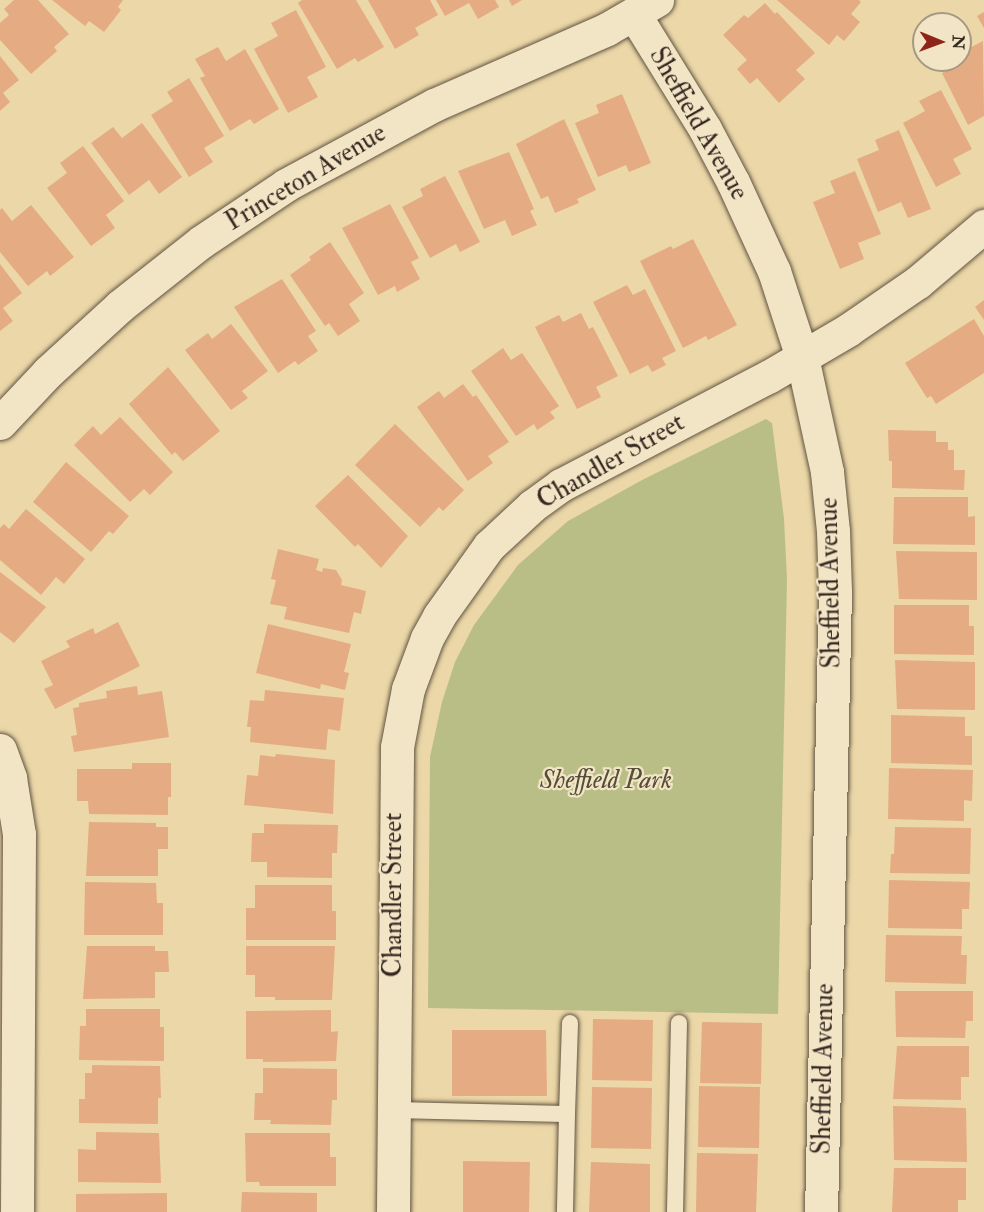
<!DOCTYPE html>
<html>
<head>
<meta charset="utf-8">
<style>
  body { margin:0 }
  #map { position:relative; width:984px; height:1212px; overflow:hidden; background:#ebd7a7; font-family:"IM FELL Double Pica",serif }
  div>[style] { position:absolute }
  .green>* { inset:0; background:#b9be86 }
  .building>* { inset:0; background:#e5ac83 }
  .roads { filter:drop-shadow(0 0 2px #625442) drop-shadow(0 0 2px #625442) }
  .service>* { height:16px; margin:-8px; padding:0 8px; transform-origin:8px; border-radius:8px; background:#f2e5c6 }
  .minor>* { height:33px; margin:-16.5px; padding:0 16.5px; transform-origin:16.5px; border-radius:16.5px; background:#f2e5c6 }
  .tertiary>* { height:33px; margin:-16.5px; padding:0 16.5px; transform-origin:16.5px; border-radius:16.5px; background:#f2e5c6 }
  span { translate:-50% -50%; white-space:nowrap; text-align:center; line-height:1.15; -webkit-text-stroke:4.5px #f2e5c6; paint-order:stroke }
  .street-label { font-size:26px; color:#342821 }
  .park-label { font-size:26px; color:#554e3a; font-style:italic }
  .north { position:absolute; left:912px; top:12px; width:60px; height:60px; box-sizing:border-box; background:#f2e5c6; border:2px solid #a69984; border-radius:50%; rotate:91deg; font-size:16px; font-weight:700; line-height:24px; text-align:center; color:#342821 }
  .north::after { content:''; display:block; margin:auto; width:21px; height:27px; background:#8f2418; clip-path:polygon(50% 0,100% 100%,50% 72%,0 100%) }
</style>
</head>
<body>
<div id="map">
  <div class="green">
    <i style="clip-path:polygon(766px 419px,772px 423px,784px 519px,787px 579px,778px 1014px,428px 1008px,430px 757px,442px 702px,455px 662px,474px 625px,518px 565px,568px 521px,644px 479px)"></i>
  </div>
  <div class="building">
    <i style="clip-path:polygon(14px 0,38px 0,69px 34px,54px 47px,57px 51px,31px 74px,0 40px,0 23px,9px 15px,4px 9px)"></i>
    <i style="clip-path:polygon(52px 0,123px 0,118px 7px,121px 10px,104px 32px,89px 21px,85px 26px)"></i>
    <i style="clip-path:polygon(302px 0,356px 0,384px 47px,358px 62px,355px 58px,337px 69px,298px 3px)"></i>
    <i style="clip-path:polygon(368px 0,430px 0,438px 15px,415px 28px,419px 35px,395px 49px)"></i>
    <i style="clip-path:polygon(436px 0,495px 0,499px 7px,478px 19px,469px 3px,445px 16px)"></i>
    <i style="clip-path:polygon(509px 0,522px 0,512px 6px)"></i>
    <i style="clip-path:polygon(777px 0,859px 0,861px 2px,851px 14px,860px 22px,844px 41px,837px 35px,829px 45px)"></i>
    <i style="clip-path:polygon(765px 3px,775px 14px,777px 12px,815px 53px,796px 70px,805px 79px,779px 103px,757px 78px,750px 84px,737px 69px,747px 60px,723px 35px,744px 15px,748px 18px)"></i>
    <i style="clip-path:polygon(296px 10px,326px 67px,307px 77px,318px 97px,288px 113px,254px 49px,278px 36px,271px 23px)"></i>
    <i style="clip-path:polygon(984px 12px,984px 28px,977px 16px)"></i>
    <i style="clip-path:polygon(983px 41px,984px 116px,968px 125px,942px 73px,966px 60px,962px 52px)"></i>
    <i style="clip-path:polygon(218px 47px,226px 61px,245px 49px,279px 109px,254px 124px,250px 119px,230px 131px,200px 78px,205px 76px,195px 59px)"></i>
    <i style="clip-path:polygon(0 56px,19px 80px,3px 93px,10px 102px,0 111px)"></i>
    <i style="clip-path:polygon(189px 78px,224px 136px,204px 148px,213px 162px,189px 177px,151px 115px,173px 101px,167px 92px)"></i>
    <i style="clip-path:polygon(941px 90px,972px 149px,953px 159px,961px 174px,936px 187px,903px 123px,925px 111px,919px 101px)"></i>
    <i style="clip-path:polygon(622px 94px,651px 163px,629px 172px,626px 165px,598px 177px,575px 123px,599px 113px,596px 105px)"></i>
    <i style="clip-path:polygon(564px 119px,596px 190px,577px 199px,579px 203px,555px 213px,548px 196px,541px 199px,516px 144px)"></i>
    <i style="clip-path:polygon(142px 123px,182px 177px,159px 194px,149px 180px,129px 195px,91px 143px,113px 127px,122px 138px)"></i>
    <i style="clip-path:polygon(899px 130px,931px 209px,908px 218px,901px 202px,878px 212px,857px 159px,879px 150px,875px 140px)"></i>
    <i style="clip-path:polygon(83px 146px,124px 201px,106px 215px,115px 228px,91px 246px,47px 188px,67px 173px,60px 163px)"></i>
    <i style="clip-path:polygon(509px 152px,534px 209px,530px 211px,537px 225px,512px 236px,505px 220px,484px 229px,458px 171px)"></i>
    <i style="clip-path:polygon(855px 171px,881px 234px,858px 243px,864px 259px,840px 269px,813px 202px,835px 193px,830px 181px)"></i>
    <i style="clip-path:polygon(445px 176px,480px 242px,460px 252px,456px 244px,430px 258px,402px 207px,423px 196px,420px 189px)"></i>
    <i style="clip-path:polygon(390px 204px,419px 258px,411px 262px,420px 279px,397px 292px,395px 286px,378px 295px,342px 228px)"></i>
    <i style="clip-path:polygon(31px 205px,74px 257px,50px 276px,47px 271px,28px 286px,0 252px,0 210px,2px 208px,12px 221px)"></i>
    <i style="clip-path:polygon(693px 239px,737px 325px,708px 340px,706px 336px,683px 348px,640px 261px,671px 246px,673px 249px)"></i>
    <i style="clip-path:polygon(330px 242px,364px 293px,349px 304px,360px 321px,338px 336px,329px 323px,325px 326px,290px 275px,311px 260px,309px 257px)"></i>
    <i style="clip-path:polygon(0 264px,22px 293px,3px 308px,13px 321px,0 331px)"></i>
    <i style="clip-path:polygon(282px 279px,316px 331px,308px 336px,318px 351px,298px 365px,295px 361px,278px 373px,234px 307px)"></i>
    <i style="clip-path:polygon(627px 285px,633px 295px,645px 289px,676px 351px,662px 358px,666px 365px,652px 372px,648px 365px,630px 374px,593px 302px)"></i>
    <i style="clip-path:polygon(984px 300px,984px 320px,975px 307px)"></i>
    <i style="clip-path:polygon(581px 313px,589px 329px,593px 327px,618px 376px,596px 387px,601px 397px,577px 409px,535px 327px,559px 315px,563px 322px)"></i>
    <i style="clip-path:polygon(974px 319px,984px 336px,984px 373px,936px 404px,931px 396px,927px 398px,905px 363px)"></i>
    <i style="clip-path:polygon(231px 324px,268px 371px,242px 391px,248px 398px,231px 410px,185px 350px,208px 333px,212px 339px)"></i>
    <i style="clip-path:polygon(503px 348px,511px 360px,522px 353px,559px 406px,550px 412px,555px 418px,537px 430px,534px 424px,516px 436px,471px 371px)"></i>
    <i style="clip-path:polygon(168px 367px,220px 431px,183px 461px,175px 452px,172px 455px,129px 404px)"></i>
    <i style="clip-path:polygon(463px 384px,473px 397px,476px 395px,509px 442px,488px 456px,493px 463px,468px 481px,417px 407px,439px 391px,444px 398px)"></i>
    <i style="clip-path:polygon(120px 417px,173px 472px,150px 495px,144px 489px,130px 502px,74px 445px,93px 426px,101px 435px)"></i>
    <i style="clip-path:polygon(395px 424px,464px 490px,443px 511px,439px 507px,420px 527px,355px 465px)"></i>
    <i style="clip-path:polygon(888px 430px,936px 431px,936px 442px,948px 442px,948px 450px,954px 450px,954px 470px,965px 470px,964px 490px,892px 488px,892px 461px,889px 461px)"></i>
    <i style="clip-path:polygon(66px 462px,129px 516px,113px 534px,109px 531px,91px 552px,33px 502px)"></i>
    <i style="clip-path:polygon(348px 475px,408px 536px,381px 568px,358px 544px,355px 547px,315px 506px)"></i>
    <i style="clip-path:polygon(894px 497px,968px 497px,968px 517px,975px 516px,975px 545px,893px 544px)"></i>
    <i style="clip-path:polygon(26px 509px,85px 559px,64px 584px,56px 577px,41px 595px,0 560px,0 528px,4px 524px,9px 529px)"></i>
    <i style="clip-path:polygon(278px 549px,319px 559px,316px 570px,322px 572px,323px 568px,336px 570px,342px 580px,341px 585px,366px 591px,361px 614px,354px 612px,349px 633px,284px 619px,287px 607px,270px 604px,276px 580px,271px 579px)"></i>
    <i style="clip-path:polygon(896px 551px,977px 552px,977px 600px,899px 599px)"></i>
    <i style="clip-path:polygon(0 572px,46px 607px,14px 643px,0 632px)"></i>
    <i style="clip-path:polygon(894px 605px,969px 605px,969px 626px,974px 626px,974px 655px,894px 654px)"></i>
    <i style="clip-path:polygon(118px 622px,140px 666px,55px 709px,44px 689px,53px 685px,41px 661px,70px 647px,66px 641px,93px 628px,95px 634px)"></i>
    <i style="clip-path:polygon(268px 624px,351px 644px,344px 672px,349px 673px,345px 690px,321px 684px,320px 689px,256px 673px)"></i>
    <i style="clip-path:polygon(895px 660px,975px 662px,975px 710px,897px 709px)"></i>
    <i style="clip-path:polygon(137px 686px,138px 695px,162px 691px,169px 737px,74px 752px,71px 736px,77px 735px,73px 708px,79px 707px,79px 703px,107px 698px,106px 691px)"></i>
    <i style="clip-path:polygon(265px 690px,344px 698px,340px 731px,328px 729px,326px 750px,250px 742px,251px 727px,247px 727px,250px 700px,264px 701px)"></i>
    <i style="clip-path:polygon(891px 715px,965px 717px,965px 736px,972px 736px,972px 765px,891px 763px)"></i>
    <i style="clip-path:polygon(276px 754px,335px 760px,333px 814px,244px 805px,247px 775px,258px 776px,260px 755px,275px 757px)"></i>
    <i style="clip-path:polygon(132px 763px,171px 763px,171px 797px,168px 797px,168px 815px,89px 814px,88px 801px,77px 801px,77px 769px,132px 769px)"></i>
    <i style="clip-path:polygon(889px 768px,973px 770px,972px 801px,964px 800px,964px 821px,888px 819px)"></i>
    <i style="clip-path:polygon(89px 822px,156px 823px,156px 827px,168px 827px,168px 849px,158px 849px,158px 876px,86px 876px)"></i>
    <i style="clip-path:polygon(264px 824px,338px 825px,337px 853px,332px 853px,332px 878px,267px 877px,267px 862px,251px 862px,252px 833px,264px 833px)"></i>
    <i style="clip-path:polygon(895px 827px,971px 828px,970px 874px,890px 873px,891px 854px,894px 854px)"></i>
    <i style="clip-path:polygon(889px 880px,970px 882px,969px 909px,962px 909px,962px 929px,888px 928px)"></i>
    <i style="clip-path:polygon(85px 882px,156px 883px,157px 903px,163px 903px,163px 935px,84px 935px)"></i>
    <i style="clip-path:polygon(255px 885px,332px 885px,332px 911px,336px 911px,336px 940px,246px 940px,246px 908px,255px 908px)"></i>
    <i style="clip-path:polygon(886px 935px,962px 936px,961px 955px,967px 955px,966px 984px,885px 982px)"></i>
    <i style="clip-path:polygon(87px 946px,155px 946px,155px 951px,168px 951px,169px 972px,155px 972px,155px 998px,83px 999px)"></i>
    <i style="clip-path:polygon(246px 946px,335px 946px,332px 1000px,275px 1000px,275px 997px,255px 997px,255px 975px,246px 975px)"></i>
    <i style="clip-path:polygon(895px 991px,973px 991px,973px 1021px,966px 1021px,965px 1038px,896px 1037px)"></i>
    <i style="clip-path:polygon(86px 1009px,160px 1009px,160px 1027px,164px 1027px,164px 1061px,79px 1060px,80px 1026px,86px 1026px)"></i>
    <i style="clip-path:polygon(331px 1010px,331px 1032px,338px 1031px,336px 1061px,263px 1062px,263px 1059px,246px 1059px,246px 1011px)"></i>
    <i style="clip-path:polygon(593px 1019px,653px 1020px,652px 1081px,592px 1080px)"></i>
    <i style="clip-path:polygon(702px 1022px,762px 1023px,761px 1084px,700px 1083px)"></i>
    <i style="clip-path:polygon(452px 1030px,546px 1030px,547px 1096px,452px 1096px)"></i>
    <i style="clip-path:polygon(897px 1046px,969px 1046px,969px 1077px,961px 1077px,961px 1100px,893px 1099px)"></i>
    <i style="clip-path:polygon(92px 1065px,160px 1066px,161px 1098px,158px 1098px,158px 1124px,79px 1123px,79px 1099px,85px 1099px,85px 1073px,92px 1073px)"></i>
    <i style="clip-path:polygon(263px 1068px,337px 1069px,337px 1100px,332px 1100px,331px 1125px,270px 1124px,271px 1120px,254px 1120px,255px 1093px,263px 1093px)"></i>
    <i style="clip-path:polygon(699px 1086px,760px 1087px,759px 1148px,698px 1147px)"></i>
    <i style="clip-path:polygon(592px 1087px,652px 1088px,651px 1149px,591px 1148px)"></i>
    <i style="clip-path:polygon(893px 1106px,966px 1108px,967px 1162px,894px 1160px)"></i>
    <i style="clip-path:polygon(96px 1132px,159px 1133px,161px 1183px,78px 1182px,78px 1149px,96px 1150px)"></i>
    <i style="clip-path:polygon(245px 1133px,330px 1133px,330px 1157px,336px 1157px,336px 1186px,260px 1186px,259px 1182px,246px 1182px)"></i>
    <i style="clip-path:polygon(697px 1153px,758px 1154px,756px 1212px,696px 1212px)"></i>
    <i style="clip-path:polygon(463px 1161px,530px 1162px,529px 1212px,463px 1212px)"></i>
    <i style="clip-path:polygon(591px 1162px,650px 1164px,650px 1212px,589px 1212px)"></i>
    <i style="clip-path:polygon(894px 1168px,966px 1168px,966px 1200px,958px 1200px,958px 1212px,892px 1212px)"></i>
    <i style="clip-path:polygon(242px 1192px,317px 1193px,317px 1212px,241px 1212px)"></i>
    <i style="clip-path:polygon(167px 1193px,167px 1212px,76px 1212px,76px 1194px)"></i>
  </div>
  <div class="roads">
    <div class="service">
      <i style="left:392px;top:1110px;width:175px;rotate:1.3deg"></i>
      <i style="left:567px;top:1114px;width:98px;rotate:91.2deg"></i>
      <i style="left:567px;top:1114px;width:91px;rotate:-88.1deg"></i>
      <i style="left:675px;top:1212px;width:189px;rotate:-88.8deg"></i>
    </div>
    <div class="minor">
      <i style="left:0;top:750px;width:30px;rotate:70deg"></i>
      <i style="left:10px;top:778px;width:57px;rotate:80.9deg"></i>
      <i style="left:19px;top:834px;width:378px;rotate:90.3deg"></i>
      <i style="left:393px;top:1212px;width:465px;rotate:-89.5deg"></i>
      <i style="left:397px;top:747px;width:59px;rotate:-79.3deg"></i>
      <i style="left:408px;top:689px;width:54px;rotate:-69.6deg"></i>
      <i style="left:427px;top:638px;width:25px;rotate:-61deg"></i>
      <i style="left:439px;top:616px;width:86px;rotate:-54.5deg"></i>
      <i style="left:489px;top:546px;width:59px;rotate:-42.9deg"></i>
      <i style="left:532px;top:506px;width:36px;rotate:-36deg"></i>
      <i style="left:561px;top:485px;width:233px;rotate:-27.6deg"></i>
      <i style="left:768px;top:377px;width:93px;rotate:-30.4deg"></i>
      <i style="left:848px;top:330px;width:85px;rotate:-34.4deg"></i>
      <i style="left:918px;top:282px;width:87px;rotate:-40.3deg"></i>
    </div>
    <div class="tertiary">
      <i style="left:634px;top:14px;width:135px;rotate:58.3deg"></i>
      <i style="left:705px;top:129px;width:60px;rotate:62.2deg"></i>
      <i style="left:733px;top:182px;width:98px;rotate:65.3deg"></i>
      <i style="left:774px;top:271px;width:90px;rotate:72deg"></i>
      <i style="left:802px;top:357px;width:118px;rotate:77.7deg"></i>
      <i style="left:827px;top:472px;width:59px;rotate:84.2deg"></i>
      <i style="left:833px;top:531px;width:61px;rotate:88.1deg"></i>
      <i style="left:835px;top:592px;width:620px;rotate:91.29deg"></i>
      <i style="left:0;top:423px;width:70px;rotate:-46.7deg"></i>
      <i style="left:48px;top:372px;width:98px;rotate:-42.5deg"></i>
      <i style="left:120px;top:306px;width:103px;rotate:-38.3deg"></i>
      <i style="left:201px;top:242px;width:102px;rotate:-33.8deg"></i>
      <i style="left:286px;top:185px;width:168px;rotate:-28.4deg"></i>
      <i style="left:434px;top:105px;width:189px;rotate:-23.7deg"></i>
      <i style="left:607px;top:29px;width:58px;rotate:-30.1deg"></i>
    </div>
  </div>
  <div class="street-label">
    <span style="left:698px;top:124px;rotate:60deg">Sheffield Avenue</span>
    <span style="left:306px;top:178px;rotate:-31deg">Princeton Avenue</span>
    <span style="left:611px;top:462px;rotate:-30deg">Chandler Street</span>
    <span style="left:831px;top:583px;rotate:-91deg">Sheffield Avenue</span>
    <span style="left:394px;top:895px;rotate:-90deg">Chandler Street</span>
    <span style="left:824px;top:1069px;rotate:-89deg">Sheffield Avenue</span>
  </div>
  <div class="park-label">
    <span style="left:606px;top:781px">Sheffield Park</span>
  </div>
  <div class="north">N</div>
</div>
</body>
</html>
